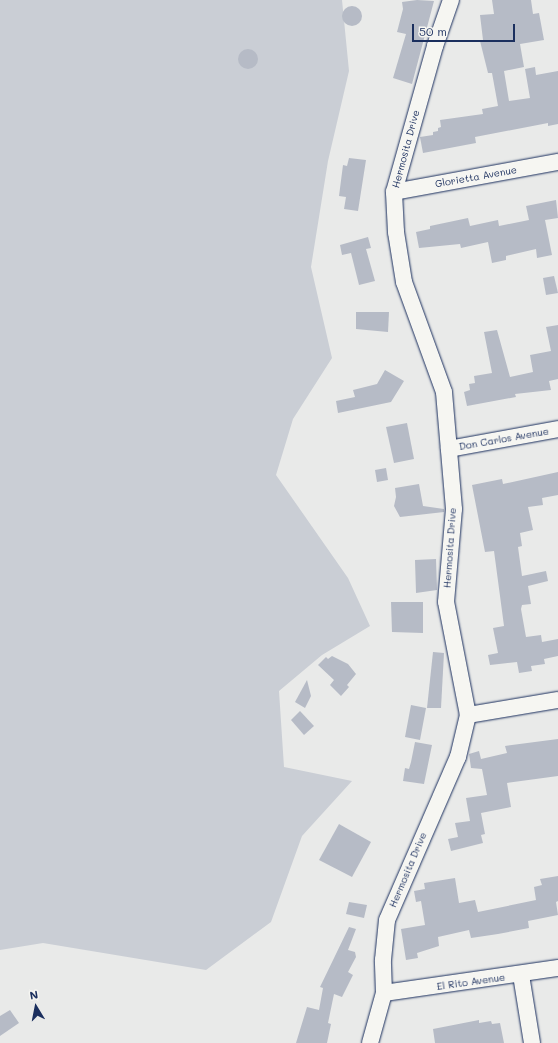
<!DOCTYPE html>
<html>
<head>
<meta charset="utf-8">
<style>
  body { margin:0 }
  #map { position:relative; width:558px; height:1043px; overflow:hidden; background:#e9eae9; font-family:Mali,sans-serif }
  div>[style] { position:absolute }
  .green>* { inset:0; background:#caced5 }
  .building>* { inset:0; background:#b6bbc6 }
  .round { border-radius:50% }
  .roads { filter:drop-shadow(0 0 1px #1b2f5e) drop-shadow(0 0 1px #1b2f5e) }
  .minor>* { height:16px; margin:-8px; padding:0 8px; transform-origin:8px; border-radius:8px; background:#f6f6f2 }
  span { translate:-50% -50%; white-space:nowrap; text-align:center; line-height:1.15; -webkit-text-stroke:3px #f6f6f2; paint-order:stroke }
  .street-label { font-size:10px; color:#1b2f5e }
  .north { position:absolute; left:16px; top:987px; width:40px; height:40px; -webkit-text-stroke:3px #f6f6f2; paint-order:stroke; rotate:350deg; font-size:11px; font-weight:700; line-height:16px; text-align:center; color:#1b2f5e }
  .north::after { content:''; display:block; margin:auto; width:14px; height:18px; background:#1b2f5e; clip-path:polygon(50% 0,100% 100%,50% 72%,0 100%) }
  .scale { position:absolute; left:412px; top:24px; width:103px; height:18px; box-sizing:border-box; border:2px solid #1b2f5e; border-top:0; padding-left:5px; font-size:12px; line-height:14px; white-space:nowrap; color:#1b2f5e; -webkit-text-stroke:3px #f6f6f2; paint-order:stroke }
</style>
</head>
<body>
<div id="map">
  <div class="green">
    <i style="clip-path:polygon(0 0,342px 0,349px 71px,328px 161px,311px 267px,332px 358px,293px 419px,276px 475px,348px 578px,370px 626px,322px 655px,279px 691px,284px 767px,352px 781px,302px 836px,271px 922px,206px 970px,43px 943px,0 950px)"></i>
  </div>
  <div class="building">
    <i style="clip-path:polygon(417px 0,434px 1px,412px 84px,393px 78px,406px 34px,397px 32px,403px 9px,402px 2px)"></i>
    <i style="clip-path:polygon(492px 0,531px 0,533px 14px,539px 13px,544px 40px,520px 44px,524px 67px,504px 71px,509px 101px,530px 98px,525px 69px,535px 67px,536px 75px,558px 71px,558px 124px,548px 126px,548px 123px,475px 137px,476px 143px,423px 153px,420px 137px,433px 135px,433px 132px,438px 131px,438px 128px,441px 127px,440px 120px,483px 114px,482px 109px,498px 106px,492px 73px,488px 73px,480px 41px,483px 40px,480px 15px,494px 14px)"></i>
    <i class="round" style="left:342px;top:6px;width:20px;height:20px"></i>
    <i class="round" style="left:238px;top:49px;width:20px;height:20px"></i>
    <i style="clip-path:polygon(349px 158px,366px 160px,358px 211px,344px 209px,346px 197px,339px 196px,343px 165px,347px 166px)"></i>
    <i style="clip-path:polygon(556px 200px,558px 218px,545px 220px,552px 255px,537px 258px,536px 249px,506px 256px,506px 260px,492px 263px,488px 242px,461px 248px,460px 244px,419px 248px,416px 232px,430px 229px,430px 226px,468px 218px,470px 226px,498px 220px,499px 226px,529px 220px,526px 206px)"></i>
    <i style="clip-path:polygon(368px 237px,371px 248px,366px 249px,375px 281px,359px 285px,351px 253px,342px 255px,340px 245px)"></i>
    <i style="clip-path:polygon(554px 276px,558px 293px,546px 295px,543px 278px)"></i>
    <i style="clip-path:polygon(356px 312px,389px 312px,388px 332px,356px 329px)"></i>
    <i style="clip-path:polygon(558px 325px,558px 379px,549px 381px,551px 390px,515px 394px,516px 397px,467px 406px,464px 392px,470px 390px,469px 384px,475px 383px,474px 376px,492px 373px,484px 332px,497px 330px,510px 377px,533px 372px,530px 355px,551px 351px,546px 327px)"></i>
    <i style="clip-path:polygon(385px 370px,404px 381px,391px 402px,338px 413px,336px 401px,355px 397px,353px 390px,377px 384px)"></i>
    <i style="clip-path:polygon(407px 423px,414px 459px,394px 463px,386px 427px)"></i>
    <i style="clip-path:polygon(386px 468px,388px 480px,377px 482px,375px 470px)"></i>
    <i style="clip-path:polygon(558px 472px,558px 495px,542px 498px,543px 505px,528px 507px,533px 530px,520px 533px,522px 546px,518px 547px,522px 576px,546px 571px,548px 581px,528px 586px,531px 604px,522px 605px,521px 609px,526px 637px,541px 635px,542px 642px,558px 639px,558px 656px,544px 659px,545px 664px,531px 666px,532px 671px,519px 673px,517px 662px,490px 665px,488px 655px,498px 653px,493px 628px,504px 626px,494px 551px,485px 552px,472px 485px,502px 479px,503px 484px)"></i>
    <i style="clip-path:polygon(419px 484px,423px 506px,444px 509px,444px 512px,400px 517px,394px 506px,396px 497px,395px 488px)"></i>
    <i style="clip-path:polygon(436px 559px,437px 590px,416px 593px,415px 560px)"></i>
    <i style="clip-path:polygon(391px 602px,423px 602px,423px 633px,392px 632px)"></i>
    <i style="clip-path:polygon(433px 652px,444px 653px,441px 708px,427px 708px)"></i>
    <i style="clip-path:polygon(332px 656px,348px 664px,356px 674px,347px 685px,349px 687px,341px 696px,330px 685px,334px 680px,318px 665px,326px 657px,328px 659px)"></i>
    <i style="clip-path:polygon(307px 680px,311px 696px,305px 708px,295px 702px)"></i>
    <i style="clip-path:polygon(411px 705px,426px 708px,420px 740px,405px 737px)"></i>
    <i style="clip-path:polygon(300px 711px,314px 726px,304px 735px,291px 720px)"></i>
    <i style="clip-path:polygon(558px 739px,558px 776px,507px 783px,511px 807px,481px 813px,485px 834px,481px 835px,483px 843px,451px 851px,448px 839px,458px 837px,455px 823px,470px 821px,466px 798px,487px 795px,482px 769px,471px 768px,469px 754px,479px 751px,481px 759px,507px 753px,505px 746px)"></i>
    <i style="clip-path:polygon(415px 742px,432px 745px,424px 784px,403px 781px,405px 768px,409px 769px,411px 762px)"></i>
    <i style="clip-path:polygon(339px 824px,371px 842px,352px 877px,319px 860px)"></i>
    <i style="clip-path:polygon(558px 876px,558px 901px,556px 902px,558px 915px,528px 921px,529px 928px,498px 934px,471px 938px,469px 930px,438px 937px,439px 946px,417px 953px,418px 958px,406px 960px,401px 929px,425px 925px,421px 901px,416px 902px,414px 891px,425px 889px,424px 883px,455px 878px,459px 903px,475px 900px,478px 912px,536px 900px,534px 887px,542px 885px,540px 879px)"></i>
    <i style="clip-path:polygon(349px 902px,367px 905px,364px 918px,346px 914px)"></i>
    <i style="clip-path:polygon(349px 927px,356px 929px,348px 950px,355px 952px,356px 957px,348px 972px,353px 975px,342px 997px,334px 994px,328px 1023px,331px 1024px,327px 1043px,296px 1043px,307px 1007px,319px 1010px,323px 988px,320px 987px)"></i>
    <i style="clip-path:polygon(10px 1010px,19px 1023px,0 1036px,0 1016px)"></i>
    <i style="clip-path:polygon(479px 1020px,479px 1023px,491px 1021px,492px 1024px,500px 1023px,504px 1043px,435px 1043px,433px 1029px)"></i>
  </div>
  <div class="roads">
    <div class="minor">
      <i style="left:394px;top:192px;width:167px;rotate:-10.4deg"></i>
      <i style="left:449px;top:449px;width:111px;rotate:-10.4deg"></i>
      <i style="left:468px;top:715px;width:91px;rotate:-9.5deg"></i>
      <i style="left:521px;top:975px;width:69px;rotate:80.8deg"></i>
      <i style="left:384px;top:993px;width:176px;rotate:-8.2deg"></i>
      <i style="left:370px;top:1043px;width:52px;rotate:-74.4deg"></i>
      <i style="left:384px;top:993px;width:33px;rotate:-92deg"></i>
      <i style="left:383px;top:960px;width:40px;rotate:-84.3deg"></i>
      <i style="left:387px;top:920px;width:178px;rotate:-66.5deg"></i>
      <i style="left:458px;top:757px;width:43px;rotate:-76.6deg"></i>
      <i style="left:468px;top:715px;width:115px;rotate:-101deg"></i>
      <i style="left:446px;top:602px;width:93px;rotate:-85.1deg"></i>
      <i style="left:454px;top:509px;width:117px;rotate:-94.9deg"></i>
      <i style="left:444px;top:392px;width:117px;rotate:-110deg"></i>
      <i style="left:404px;top:282px;width:51px;rotate:-99.1deg"></i>
      <i style="left:396px;top:232px;width:40px;rotate:-92.9deg"></i>
      <i style="left:394px;top:192px;width:152px;rotate:-74.3deg"></i>
      <i style="left:435px;top:46px;width:49px;rotate:-70.8deg"></i>
    </div>
  </div>
  <div class="street-label">
    <span style="left:406px;top:149px;rotate:-75deg">Hermosita Drive</span>
    <span style="left:476px;top:177px;rotate:-10deg">Glorietta Avenue</span>
    <span style="left:504px;top:439px;rotate:-10deg">Don Carlos Avenue</span>
    <span style="left:450px;top:548px;rotate:-86deg">Hermosita Drive</span>
    <span style="left:408px;top:870px;rotate:-67deg">Hermosita Drive</span>
    <span style="left:471px;top:982px;rotate:-8deg">El Rito Avenue</span>
  </div>
  <div class="north">N</div>
  <div class="scale">50 m</div>
</div>
</body>
</html>
